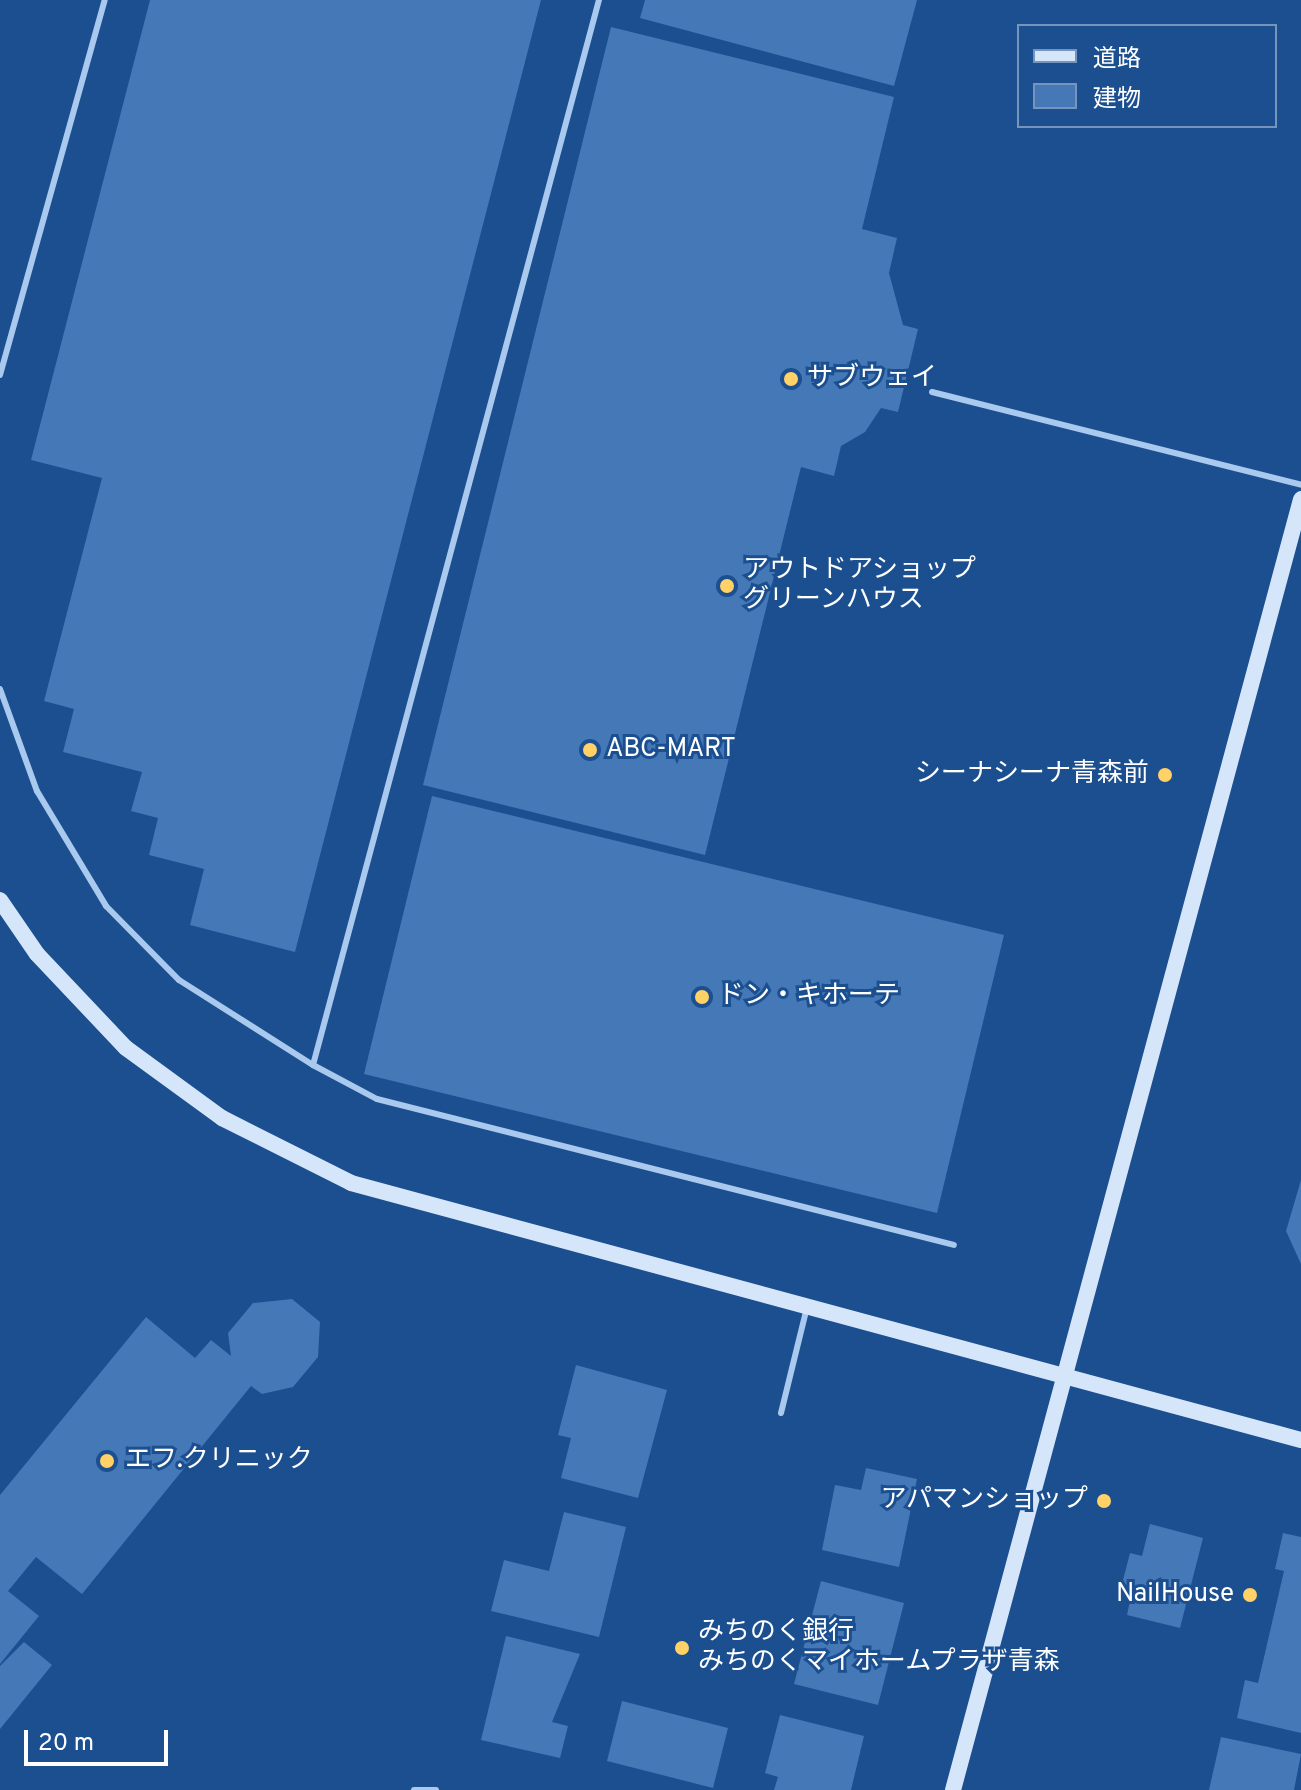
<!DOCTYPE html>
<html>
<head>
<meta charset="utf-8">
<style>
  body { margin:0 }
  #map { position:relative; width:1301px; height:1790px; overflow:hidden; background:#1b4f8f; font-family:Overpass,"Noto Sans JP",sans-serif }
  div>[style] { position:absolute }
  .building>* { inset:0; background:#4478b7 }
  .lane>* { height:6px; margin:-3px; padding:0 3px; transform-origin:3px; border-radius:3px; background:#a9c9ee }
  .secondary>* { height:16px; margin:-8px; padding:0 8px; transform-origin:8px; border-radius:8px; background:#d6e6fa }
  .dots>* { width:22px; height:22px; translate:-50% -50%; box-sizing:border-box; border:4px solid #1b4f8f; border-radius:50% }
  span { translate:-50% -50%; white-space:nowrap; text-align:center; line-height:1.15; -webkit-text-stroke:6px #1b4f8f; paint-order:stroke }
  .poi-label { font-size:26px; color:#fff }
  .left { translate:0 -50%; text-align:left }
  .right { translate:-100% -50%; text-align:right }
  .legend { position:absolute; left:1017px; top:24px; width:260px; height:104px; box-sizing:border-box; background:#1b4f8f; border:2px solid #7695bc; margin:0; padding:10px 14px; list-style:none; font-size:24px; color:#fff }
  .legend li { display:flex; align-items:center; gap:16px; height:40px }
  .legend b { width:40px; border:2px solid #7695bc }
  .scale { position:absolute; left:24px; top:1730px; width:144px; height:36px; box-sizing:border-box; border:4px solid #fff; border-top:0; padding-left:10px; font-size:24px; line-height:28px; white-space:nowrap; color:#fff; -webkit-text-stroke:6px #1b4f8f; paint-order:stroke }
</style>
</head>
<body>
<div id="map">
  <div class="building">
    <i style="clip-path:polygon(150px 0,541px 0,295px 952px,190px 925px,204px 869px,149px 855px,158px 818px,131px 811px,142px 772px,63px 752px,74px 709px,44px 701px,102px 478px,31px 460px)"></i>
    <i style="clip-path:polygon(645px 0,917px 0,894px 86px,640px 18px)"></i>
    <i style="clip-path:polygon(611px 27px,894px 97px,862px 229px,897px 238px,889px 273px,903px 325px,918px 329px,898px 412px,881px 408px,865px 432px,841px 446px,834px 476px,801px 467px,705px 855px,423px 785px)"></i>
    <i style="clip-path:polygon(432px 796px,1004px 935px,937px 1213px,364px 1074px)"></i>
    <i style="clip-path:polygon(1301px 1180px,1301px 1264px,1286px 1231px)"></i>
    <i style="clip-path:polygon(292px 1299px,320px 1322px,318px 1357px,293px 1387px,262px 1394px,251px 1386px,82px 1594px,36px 1557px,8px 1591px,39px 1616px,0 1664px,0 1495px,146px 1317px,195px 1358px,211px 1340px,231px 1356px,228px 1333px,253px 1303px)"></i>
    <i style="clip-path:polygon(576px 1365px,667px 1390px,638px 1498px,561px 1478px,571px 1438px,558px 1435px)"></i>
    <i style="clip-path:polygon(866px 1468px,917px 1479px,899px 1567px,822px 1550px,835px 1485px,861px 1490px)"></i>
    <i style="clip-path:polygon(564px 1512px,626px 1527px,599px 1637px,491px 1611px,504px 1560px,549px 1571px)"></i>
    <i style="clip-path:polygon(1150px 1524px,1203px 1538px,1180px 1628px,1127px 1615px,1133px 1587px,1122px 1584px,1130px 1553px,1142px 1556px)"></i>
    <i style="clip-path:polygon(1283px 1533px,1301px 1537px,1301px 1733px,1237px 1718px,1245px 1680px,1258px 1683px,1284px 1571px,1275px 1569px)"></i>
    <i style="clip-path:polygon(821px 1581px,904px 1603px,878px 1705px,794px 1684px)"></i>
    <i style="clip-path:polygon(506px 1636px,580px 1654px,552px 1722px,568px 1726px,560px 1758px,481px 1740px)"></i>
    <i style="clip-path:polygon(24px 1642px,52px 1665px,0 1729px,0 1666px)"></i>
    <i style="clip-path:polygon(622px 1701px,728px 1728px,713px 1788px,607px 1761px)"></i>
    <i style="clip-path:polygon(780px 1715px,864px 1736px,851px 1790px,774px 1790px,778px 1777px,765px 1773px)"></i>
    <i style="clip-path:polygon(1221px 1737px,1301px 1754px,1294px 1790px,1209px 1790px)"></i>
  </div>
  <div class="lane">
    <i style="left:0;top:375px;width:389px;rotate:-74.4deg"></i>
    <i style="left:932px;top:392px;width:381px;rotate:14.1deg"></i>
    <i style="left:0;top:689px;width:109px;rotate:70.1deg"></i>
    <i style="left:37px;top:791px;width:134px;rotate:59deg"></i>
    <i style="left:106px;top:906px;width:104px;rotate:45.4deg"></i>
    <i style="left:179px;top:980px;width:159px;rotate:32.4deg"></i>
    <i style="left:313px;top:1065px;width:72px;rotate:28deg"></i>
    <i style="left:377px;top:1099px;width:595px;rotate:14.2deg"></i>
    <i style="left:313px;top:1065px;width:1103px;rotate:-74.97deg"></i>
    <i style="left:781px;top:1413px;width:109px;rotate:-76.2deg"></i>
    <i style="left:414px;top:1790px;width:22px"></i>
  </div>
  <div class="secondary">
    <i style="left:0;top:900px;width:65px;rotate:55.6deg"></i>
    <i style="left:37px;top:954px;width:129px;rotate:46.6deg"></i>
    <i style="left:126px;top:1048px;width:119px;rotate:36.1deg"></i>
    <i style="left:222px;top:1118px;width:144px;rotate:26.7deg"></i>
    <i style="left:351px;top:1183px;width:984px;rotate:15.14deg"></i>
    <i style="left:953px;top:1790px;width:1337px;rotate:-74.91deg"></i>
  </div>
  <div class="dots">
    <i style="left:791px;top:379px;background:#ffd166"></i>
    <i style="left:727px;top:586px;background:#ffd166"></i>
    <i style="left:590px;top:750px;background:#ffd166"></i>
    <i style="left:1165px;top:775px;background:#ffd166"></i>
    <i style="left:702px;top:997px;background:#ffd166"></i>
    <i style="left:107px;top:1461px;background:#ffd166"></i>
    <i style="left:1104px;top:1501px;background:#ffd166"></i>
    <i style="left:1250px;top:1595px;background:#ffd166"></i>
    <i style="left:682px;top:1648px;background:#ffd166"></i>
  </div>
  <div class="poi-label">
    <span class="left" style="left:807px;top:379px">サブウェイ</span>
    <span class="left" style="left:743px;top:586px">アウトドアショップ<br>グリーンハウス</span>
    <span class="left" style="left:606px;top:750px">ABC-MART</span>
    <span class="right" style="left:1149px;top:775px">シーナシーナ青森前</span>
    <span class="left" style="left:718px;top:997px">ドン・キホーテ</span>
    <span class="left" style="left:125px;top:1461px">エフ.クリニック</span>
    <span class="right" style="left:1088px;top:1501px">アパマンショップ</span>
    <span class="right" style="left:1234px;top:1595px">NailHouse</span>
    <span class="left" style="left:698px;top:1648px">みちのく銀行<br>みちのくマイホームプラザ青森</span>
  </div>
  <ul class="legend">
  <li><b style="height:10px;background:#d6e6fa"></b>道路</li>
  <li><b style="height:22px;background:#4478b7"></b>建物</li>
  </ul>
  <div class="scale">20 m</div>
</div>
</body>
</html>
